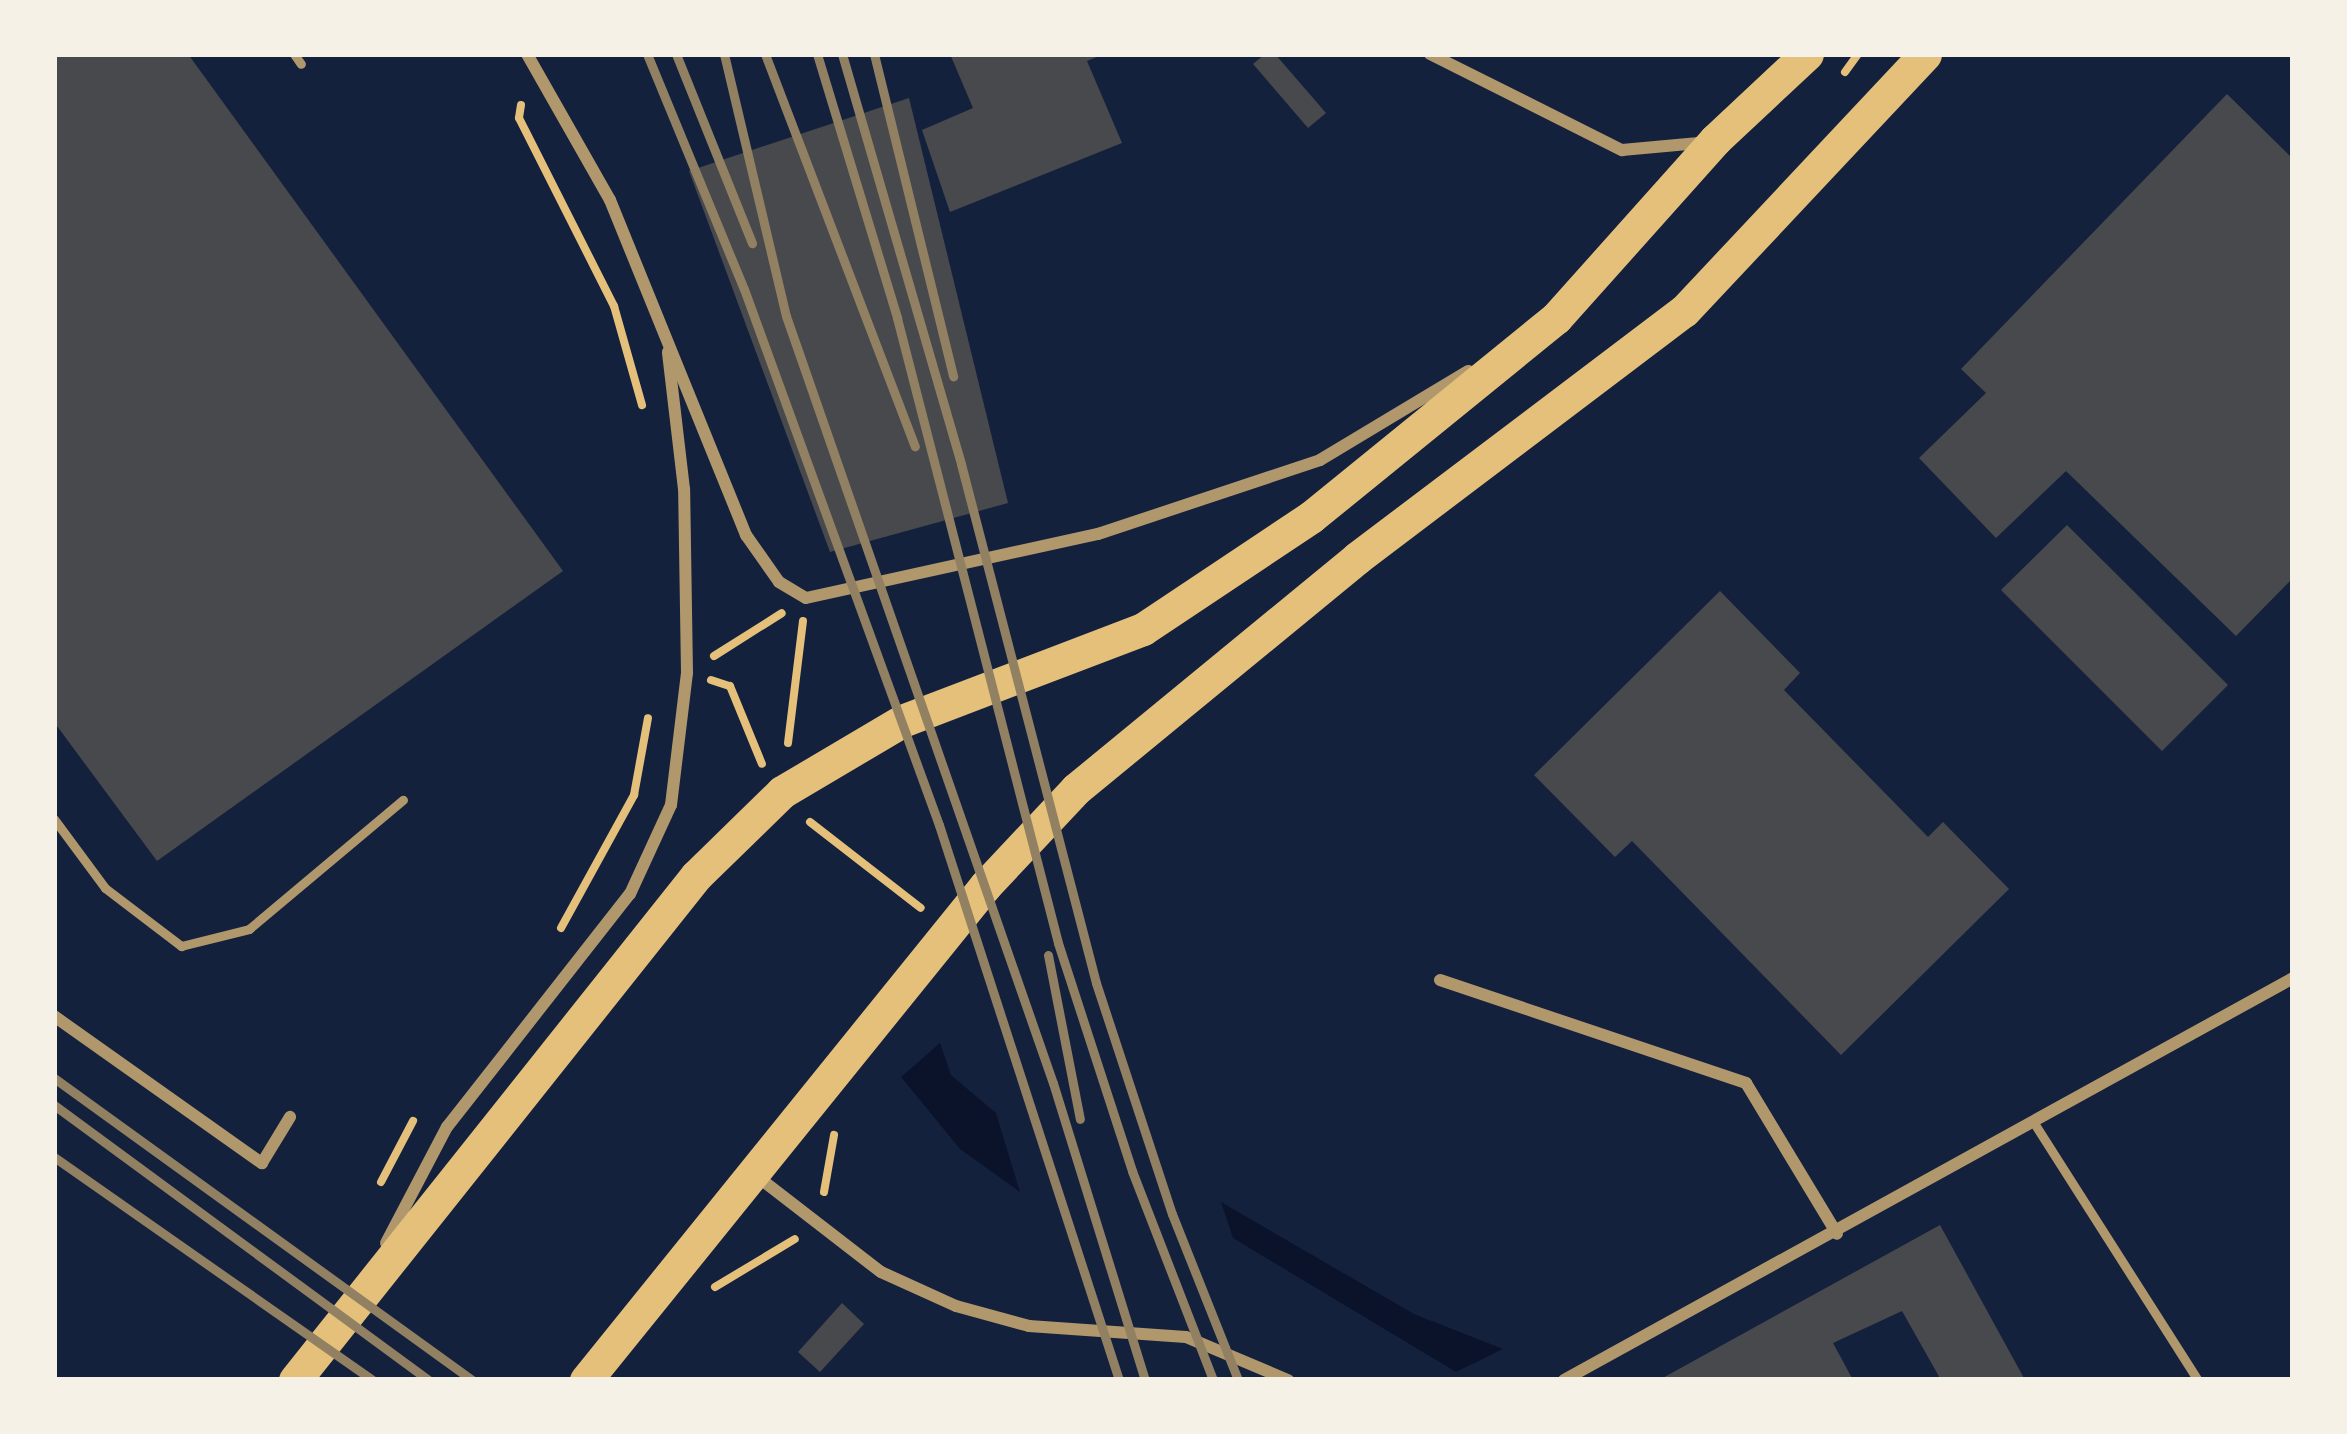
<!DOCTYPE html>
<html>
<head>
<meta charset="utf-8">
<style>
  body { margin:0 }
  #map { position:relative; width:2347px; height:1434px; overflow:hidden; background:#14213d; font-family:Cabin,sans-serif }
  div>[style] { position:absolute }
  .water>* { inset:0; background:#0b132b }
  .building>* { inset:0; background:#48494c }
  .path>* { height:8px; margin:-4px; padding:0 4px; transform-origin:4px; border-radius:4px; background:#e5c07b }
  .service>* { height:9px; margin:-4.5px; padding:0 4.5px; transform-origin:4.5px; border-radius:4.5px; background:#b1986c }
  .minor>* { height:12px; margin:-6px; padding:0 6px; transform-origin:6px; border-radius:6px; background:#b1986c }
  .trunk>* { height:33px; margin:-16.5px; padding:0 16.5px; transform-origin:16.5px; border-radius:16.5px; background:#e5c07b }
  .rail>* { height:9px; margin:-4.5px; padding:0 4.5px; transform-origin:4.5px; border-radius:4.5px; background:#918062 }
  span { translate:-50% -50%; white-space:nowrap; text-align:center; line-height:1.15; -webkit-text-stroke:9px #f6f1e7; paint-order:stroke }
  .frame { position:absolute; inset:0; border:57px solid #f6f1e7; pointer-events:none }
</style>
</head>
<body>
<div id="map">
  <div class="water">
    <i style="clip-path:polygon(940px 1043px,951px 1075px,996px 1113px,1020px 1192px,960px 1149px,901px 1077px)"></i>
    <i style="clip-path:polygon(1221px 1202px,1414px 1314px,1503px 1349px,1456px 1372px,1233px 1238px)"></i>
  </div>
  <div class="building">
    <i style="clip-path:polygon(54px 54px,188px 54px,563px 571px,157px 861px,54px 722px)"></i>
    <i style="clip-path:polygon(950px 54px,1104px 54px,1087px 61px,1122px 143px,950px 212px,922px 130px,973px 108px)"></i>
    <i style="clip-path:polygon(1265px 54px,1275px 54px,1326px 113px,1308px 128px,1253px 64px)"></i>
    <i style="clip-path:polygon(2227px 94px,2293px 159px,2293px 578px,2236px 636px,2066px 471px,1996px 538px,1919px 458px,1986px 393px,1961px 369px)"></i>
    <i style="clip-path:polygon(909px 98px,1008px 503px,830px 552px,689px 171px)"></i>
    <i style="clip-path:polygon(2067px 525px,2228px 685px,2162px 751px,2001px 590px)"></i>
    <i style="clip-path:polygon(1720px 591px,1800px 673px,1784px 690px,1928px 837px,1943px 822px,2009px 889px,1841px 1055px,1632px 841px,1615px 857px,1534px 775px)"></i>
    <i style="clip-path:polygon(1940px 1225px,2025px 1380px,1941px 1380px,1902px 1311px,1833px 1343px,1853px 1380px,1659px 1380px)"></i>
    <i style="clip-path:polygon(842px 1303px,864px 1324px,820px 1372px,798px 1352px)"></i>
  </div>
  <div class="path">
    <i style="left:1845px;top:72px;width:22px;rotate:-54deg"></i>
    <i style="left:521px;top:105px;width:13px;rotate:99deg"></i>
    <i style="left:519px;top:118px;width:211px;rotate:63.2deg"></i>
    <i style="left:614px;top:306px;width:103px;rotate:74.2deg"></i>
    <i style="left:714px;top:656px;width:80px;rotate:-32.3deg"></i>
    <i style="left:711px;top:680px;width:20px;rotate:18deg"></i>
    <i style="left:730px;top:686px;width:84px;rotate:67.7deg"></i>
    <i style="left:788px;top:743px;width:123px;rotate:-83deg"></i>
    <i style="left:810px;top:822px;width:140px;rotate:37.8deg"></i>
    <i style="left:561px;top:928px;width:152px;rotate:-61.2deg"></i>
    <i style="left:634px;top:795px;width:78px;rotate:-79.7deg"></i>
    <i style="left:381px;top:1182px;width:69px;rotate:-62.3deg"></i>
    <i style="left:824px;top:1192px;width:58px;rotate:-80deg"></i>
    <i style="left:715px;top:1287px;width:93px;rotate:-31deg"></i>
  </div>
  <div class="service">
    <i style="left:294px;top:54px;width:12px;rotate:55deg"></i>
    <i style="left:54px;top:819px;width:86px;rotate:53.5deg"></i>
    <i style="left:105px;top:888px;width:96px;rotate:37.3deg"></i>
    <i style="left:181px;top:946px;width:70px;rotate:-14deg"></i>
    <i style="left:249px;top:929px;width:201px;rotate:-40deg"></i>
    <i style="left:2034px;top:1123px;width:305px;rotate:57.5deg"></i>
  </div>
  <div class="minor">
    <i style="left:527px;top:54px;width:168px;rotate:60.4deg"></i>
    <i style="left:610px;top:200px;width:362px;rotate:67.9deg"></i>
    <i style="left:746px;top:535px;width:57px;rotate:54.9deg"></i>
    <i style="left:779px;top:582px;width:31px;rotate:31deg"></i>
    <i style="left:806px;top:598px;width:299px;rotate:-12.4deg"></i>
    <i style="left:1098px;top:534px;width:234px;rotate:-18.4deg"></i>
    <i style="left:1320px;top:460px;width:173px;rotate:-31deg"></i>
    <i style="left:1430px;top:54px;width:215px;rotate:26.6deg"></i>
    <i style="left:1622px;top:150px;width:77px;rotate:-5.2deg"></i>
    <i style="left:1440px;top:980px;width:323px;rotate:18.6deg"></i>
    <i style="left:1746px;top:1083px;width:176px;rotate:58.9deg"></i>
    <i style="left:54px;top:1016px;width:255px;rotate:35.3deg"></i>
    <i style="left:262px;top:1163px;width:54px;rotate:-58.7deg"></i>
    <i style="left:754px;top:1174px;width:160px;rotate:37.7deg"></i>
    <i style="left:881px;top:1272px;width:82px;rotate:24.4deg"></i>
    <i style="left:956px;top:1306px;width:76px;rotate:15.3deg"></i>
    <i style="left:1029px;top:1326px;width:157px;rotate:4deg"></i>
    <i style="left:1186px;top:1337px;width:111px;rotate:22.9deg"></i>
    <i style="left:386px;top:1243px;width:131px;rotate:-62.3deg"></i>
    <i style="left:447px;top:1127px;width:296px;rotate:-51.9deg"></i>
    <i style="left:630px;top:894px;width:98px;rotate:-65.3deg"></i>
    <i style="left:671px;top:805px;width:133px;rotate:-83.1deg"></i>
    <i style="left:687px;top:673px;width:184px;rotate:-90.9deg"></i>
    <i style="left:684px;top:489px;width:138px;rotate:-96.7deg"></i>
    <i style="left:1564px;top:1380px;width:832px;rotate:-28.87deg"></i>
  </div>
  <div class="trunk">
    <i style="left:295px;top:1380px;width:644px;rotate:-51.49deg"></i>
    <i style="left:696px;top:876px;width:120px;rotate:-44.3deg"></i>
    <i style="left:782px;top:792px;width:139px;rotate:-30.6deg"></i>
    <i style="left:902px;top:721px;width:258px;rotate:-20.9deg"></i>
    <i style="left:1143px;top:629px;width:202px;rotate:-33.7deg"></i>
    <i style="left:1311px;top:517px;width:316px;rotate:-39.1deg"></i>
    <i style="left:1556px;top:318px;width:239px;rotate:-48.2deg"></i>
    <i style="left:1715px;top:140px;width:126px;rotate:-43.1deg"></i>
    <i style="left:586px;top:1380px;width:635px;rotate:-51.07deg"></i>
    <i style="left:985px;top:886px;width:133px;rotate:-46.8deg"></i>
    <i style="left:1076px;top:789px;width:364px;rotate:-39.4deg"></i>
    <i style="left:1357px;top:558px;width:410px;rotate:-37.1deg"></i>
    <i style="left:1684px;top:311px;width:352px;rotate:-46.8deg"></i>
  </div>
  <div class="rail">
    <i style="left:647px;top:54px;width:254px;rotate:67.6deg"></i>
    <i style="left:744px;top:289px;width:570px;rotate:70.01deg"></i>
    <i style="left:939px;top:825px;width:583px;rotate:72.03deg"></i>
    <i style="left:676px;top:54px;width:204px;rotate:68.1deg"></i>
    <i style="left:724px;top:54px;width:269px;rotate:76.7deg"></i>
    <i style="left:786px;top:316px;width:812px;rotate:70.81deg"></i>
    <i style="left:1053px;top:1083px;width:311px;rotate:72.8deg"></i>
    <i style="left:765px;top:54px;width:420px;rotate:69.1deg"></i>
    <i style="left:817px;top:54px;width:276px;rotate:73.1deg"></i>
    <i style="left:897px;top:318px;width:645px;rotate:75.55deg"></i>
    <i style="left:1058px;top:943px;width:240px;rotate:72deg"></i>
    <i style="left:1132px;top:1171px;width:224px;rotate:68.8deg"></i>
    <i style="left:842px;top:54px;width:427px;rotate:73.8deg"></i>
    <i style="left:961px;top:464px;width:536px;rotate:75.42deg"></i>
    <i style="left:1096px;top:983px;width:243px;rotate:71.8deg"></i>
    <i style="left:1172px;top:1214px;width:179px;rotate:68.3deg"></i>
    <i style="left:874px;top:54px;width:332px;rotate:76.2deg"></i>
    <i style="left:1048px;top:955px;width:167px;rotate:79deg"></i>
    <i style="left:54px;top:1078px;width:516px;rotate:35.85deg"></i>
    <i style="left:54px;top:1105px;width:464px;rotate:36.3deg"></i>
    <i style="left:54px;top:1157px;width:388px;rotate:35deg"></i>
  </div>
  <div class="frame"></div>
</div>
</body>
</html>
